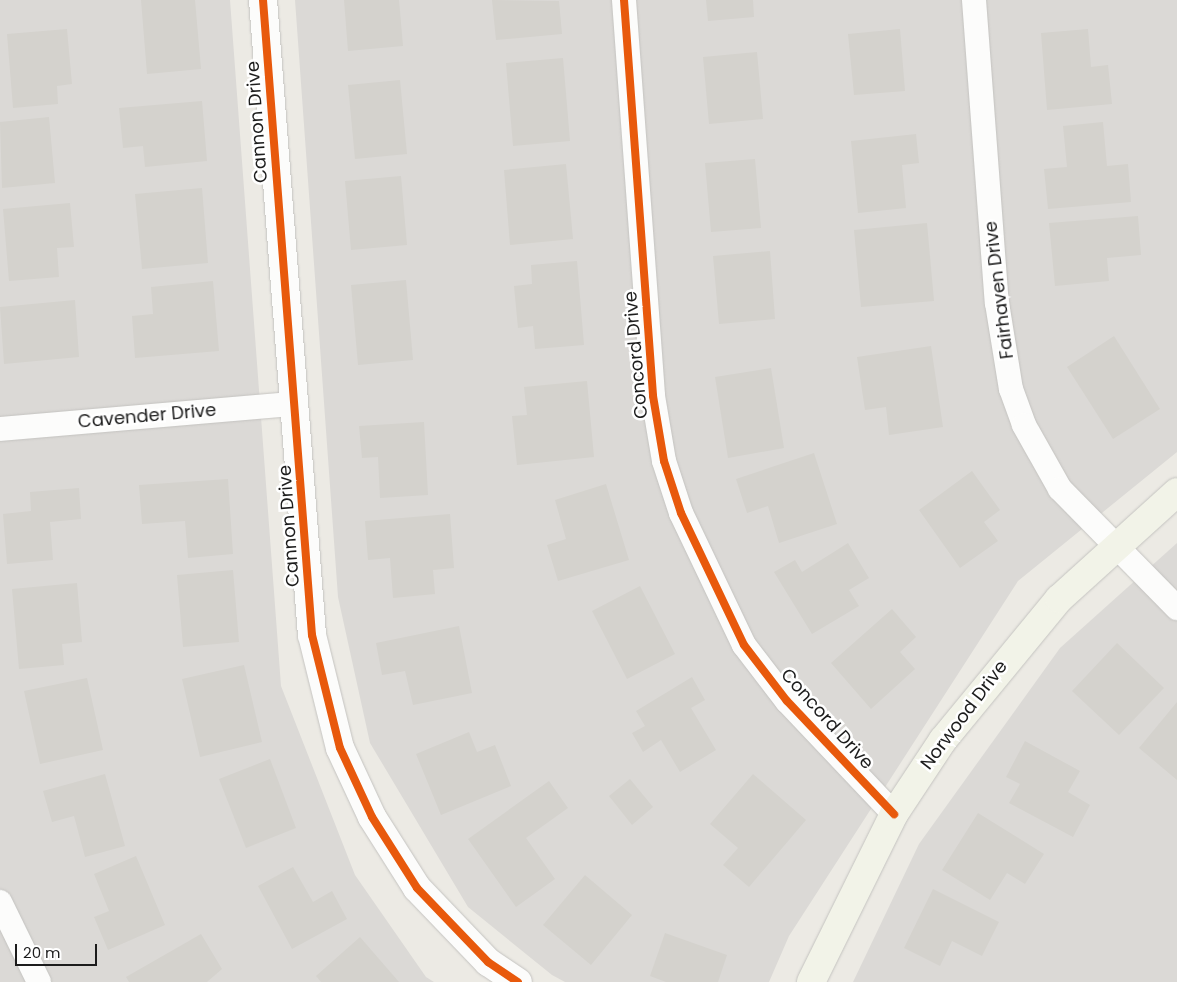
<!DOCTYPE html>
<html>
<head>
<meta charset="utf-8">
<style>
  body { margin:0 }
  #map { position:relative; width:1177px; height:982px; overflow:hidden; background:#eceae4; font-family:Poppins,sans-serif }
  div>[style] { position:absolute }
  .residential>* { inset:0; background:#dbd9d6 }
  .building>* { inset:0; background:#d4d2cd }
  .roads { filter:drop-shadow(0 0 1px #c4c3c0) drop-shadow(0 0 1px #c4c3c0) }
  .minor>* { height:24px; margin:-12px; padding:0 12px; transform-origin:12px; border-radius:12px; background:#fcfcfb }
  .tertiary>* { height:28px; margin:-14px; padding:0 14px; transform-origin:14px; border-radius:14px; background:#fcfcfb }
  .secondary>* { height:28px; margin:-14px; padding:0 14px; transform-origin:14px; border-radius:14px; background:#f2f3e8 }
  .cycleway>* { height:8px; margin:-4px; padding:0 4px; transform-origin:4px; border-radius:4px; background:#e8590c }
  span { translate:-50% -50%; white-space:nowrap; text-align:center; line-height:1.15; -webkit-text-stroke:5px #fff; paint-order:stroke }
  .street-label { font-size:18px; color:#1c1c1c }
  .scale { position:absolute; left:15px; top:944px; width:82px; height:22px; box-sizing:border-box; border:2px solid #1c1c1c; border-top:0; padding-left:6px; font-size:15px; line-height:18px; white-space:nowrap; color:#1c1c1c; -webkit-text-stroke:4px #fff; paint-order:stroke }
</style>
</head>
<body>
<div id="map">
  <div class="residential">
    <i style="clip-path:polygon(0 0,230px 0,281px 686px,355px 875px,426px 977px,434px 982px,0 982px)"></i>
    <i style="clip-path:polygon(295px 0,1177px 0,1177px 452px,1018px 581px,789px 936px,769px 982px,565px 982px,552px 975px,468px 907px,370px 743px,338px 597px)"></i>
    <i style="clip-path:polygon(1177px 543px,1177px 982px,853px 982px,919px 844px,1060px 648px)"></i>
  </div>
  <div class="building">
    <i style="clip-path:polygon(141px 0,195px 0,201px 69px,147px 74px)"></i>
    <i style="clip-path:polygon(344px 0,399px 0,403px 46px,348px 51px)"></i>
    <i style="clip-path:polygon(492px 0,559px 1px,562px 34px,496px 40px)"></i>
    <i style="clip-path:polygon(706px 0,753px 0,754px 17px,708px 21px)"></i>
    <i style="clip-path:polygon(67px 29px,72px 84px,57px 86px,58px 104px,13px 108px,7px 34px)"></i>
    <i style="clip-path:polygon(900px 29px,905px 91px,854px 95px,848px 34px)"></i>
    <i style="clip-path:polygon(1088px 29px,1091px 67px,1108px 65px,1112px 104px,1047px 110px,1041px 33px)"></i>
    <i style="clip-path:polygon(757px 52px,763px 119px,709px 124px,703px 57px)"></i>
    <i style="clip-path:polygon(563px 58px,570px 141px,513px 146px,506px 63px)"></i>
    <i style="clip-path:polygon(400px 80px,407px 154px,355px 159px,348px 85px)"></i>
    <i style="clip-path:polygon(202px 101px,207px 161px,145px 167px,143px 146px,123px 148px,119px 108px)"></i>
    <i style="clip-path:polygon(49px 117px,55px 183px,2px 188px,0 122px)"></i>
    <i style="clip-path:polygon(1103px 122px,1107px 166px,1128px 164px,1131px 202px,1048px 209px,1044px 169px,1067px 167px,1063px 126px)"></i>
    <i style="clip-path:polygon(916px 134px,919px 163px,902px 165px,906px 208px,858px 213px,851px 141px)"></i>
    <i style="clip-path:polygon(755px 159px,761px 228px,711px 232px,705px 163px)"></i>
    <i style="clip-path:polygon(566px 164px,573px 239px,510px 245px,504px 170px)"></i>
    <i style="clip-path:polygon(401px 176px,407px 245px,351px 250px,345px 181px)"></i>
    <i style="clip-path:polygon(202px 188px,208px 263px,142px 269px,135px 194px)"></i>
    <i style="clip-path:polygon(70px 203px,74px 247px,57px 248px,59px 277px,9px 281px,3px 209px)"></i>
    <i style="clip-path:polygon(1138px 216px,1141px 255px,1107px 258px,1109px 281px,1055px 286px,1049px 223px)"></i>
    <i style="clip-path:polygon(927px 223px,934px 301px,861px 307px,854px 230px)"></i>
    <i style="clip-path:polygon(770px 251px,775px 319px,719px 324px,713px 256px)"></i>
    <i style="clip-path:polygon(577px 261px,584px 345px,535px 349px,533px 326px,518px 328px,514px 286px,532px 284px,531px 265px)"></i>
    <i style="clip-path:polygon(406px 280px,413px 360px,358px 365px,351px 285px)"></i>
    <i style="clip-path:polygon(213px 281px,219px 351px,135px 358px,132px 316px,153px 314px,151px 287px)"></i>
    <i style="clip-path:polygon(75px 300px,79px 357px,4px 364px,0 307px)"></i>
    <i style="clip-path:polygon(1114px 336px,1160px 409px,1113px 439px,1067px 367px)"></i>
    <i style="clip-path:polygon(931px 346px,943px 427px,889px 435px,886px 407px,865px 410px,857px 357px)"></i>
    <i style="clip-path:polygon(771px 368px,784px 448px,728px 458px,715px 377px)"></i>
    <i style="clip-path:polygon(587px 381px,594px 457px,517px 465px,512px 416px,527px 415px,524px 387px)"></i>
    <i style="clip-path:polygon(424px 422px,428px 495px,380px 498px,378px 457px,362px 458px,359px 426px)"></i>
    <i style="clip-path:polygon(814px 453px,837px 524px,779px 543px,768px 506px,747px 513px,736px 479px)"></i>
    <i style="clip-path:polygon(972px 471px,1000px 510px,984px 522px,998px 541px,960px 568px,919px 510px)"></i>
    <i style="clip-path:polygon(228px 479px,233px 554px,188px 558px,185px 521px,142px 524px,139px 485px)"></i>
    <i style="clip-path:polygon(606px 484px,629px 560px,558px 581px,547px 545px,566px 539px,555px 500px)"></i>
    <i style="clip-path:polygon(79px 488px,81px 519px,50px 522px,53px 560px,7px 564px,3px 514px,31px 511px,30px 492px)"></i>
    <i style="clip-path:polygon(450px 514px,454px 568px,433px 570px,435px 594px,393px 598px,390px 558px,368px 560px,365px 521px)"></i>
    <i style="clip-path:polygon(848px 543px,869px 578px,849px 590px,859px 606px,812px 634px,774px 572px,795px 560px,802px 572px)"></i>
    <i style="clip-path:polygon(233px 570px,239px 642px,183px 647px,177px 575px)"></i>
    <i style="clip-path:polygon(77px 583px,82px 642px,62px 644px,64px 665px,19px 669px,12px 589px)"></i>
    <i style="clip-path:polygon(640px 586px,675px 654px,627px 679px,592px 611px)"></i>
    <i style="clip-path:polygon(892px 609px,916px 637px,900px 652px,915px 669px,871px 709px,831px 663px)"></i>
    <i style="clip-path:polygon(459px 626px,472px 693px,413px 705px,405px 671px,382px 675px,376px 643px)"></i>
    <i style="clip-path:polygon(1117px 643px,1164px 688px,1119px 735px,1072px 691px)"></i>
    <i style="clip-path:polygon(244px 665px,262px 742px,200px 757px,182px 679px)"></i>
    <i style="clip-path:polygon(692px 677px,705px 700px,691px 708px,716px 750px,680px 772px,661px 740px,643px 752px,632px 733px,645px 726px,636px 711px)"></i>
    <i style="clip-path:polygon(87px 678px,103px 750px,40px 764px,24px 691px)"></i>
    <i style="clip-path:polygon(1177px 702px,1177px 780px,1139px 748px)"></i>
    <i style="clip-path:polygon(469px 732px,477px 752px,495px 745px,511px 786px,441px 815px,416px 754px)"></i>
    <i style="clip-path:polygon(1025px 741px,1080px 771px,1068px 792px,1090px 805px,1073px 837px,1009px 803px,1020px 784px,1006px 777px)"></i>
    <i style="clip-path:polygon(270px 759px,296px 828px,246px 848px,219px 779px)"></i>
    <i style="clip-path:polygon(105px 774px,125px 846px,85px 857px,74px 816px,52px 822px,43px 791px)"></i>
    <i style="clip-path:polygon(753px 774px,806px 820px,749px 887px,723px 865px,738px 848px,710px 824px)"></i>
    <i style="clip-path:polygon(630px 779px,653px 807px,632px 825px,609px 796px)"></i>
    <i style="clip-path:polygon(549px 781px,568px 808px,526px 838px,555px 879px,516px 907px,468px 839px)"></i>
    <i style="clip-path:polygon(978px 813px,1044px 854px,1025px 884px,1007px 873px,990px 900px,942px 870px)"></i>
    <i style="clip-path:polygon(136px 856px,165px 925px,108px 950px,94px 917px,109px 911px,94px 874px)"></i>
    <i style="clip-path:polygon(293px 867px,313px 902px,332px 891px,347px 919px,292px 949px,258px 886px)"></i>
    <i style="clip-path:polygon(585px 875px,632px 915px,591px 965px,543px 925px)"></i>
    <i style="clip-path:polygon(933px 889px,999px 922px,982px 956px,952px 941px,940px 966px,904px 948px)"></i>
    <i style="clip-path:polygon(665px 933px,727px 955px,718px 982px,666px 982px,650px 976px)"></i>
    <i style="clip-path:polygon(201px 934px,222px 969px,207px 982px,129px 982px,126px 977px)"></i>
    <i style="clip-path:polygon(360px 937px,399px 982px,321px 982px,316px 976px)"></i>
  </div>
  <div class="roads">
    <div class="minor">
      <i style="left:624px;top:0;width:397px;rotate:85.8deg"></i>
      <i style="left:653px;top:396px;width:66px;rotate:80.4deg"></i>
      <i style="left:664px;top:461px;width:55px;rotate:71.9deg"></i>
      <i style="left:681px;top:513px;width:146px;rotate:64.5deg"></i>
      <i style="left:744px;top:645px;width:71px;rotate:52.5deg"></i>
      <i style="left:787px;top:701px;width:156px;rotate:46.6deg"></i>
      <i style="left:974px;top:0;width:304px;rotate:85.7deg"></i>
      <i style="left:997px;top:303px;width:87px;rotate:80.8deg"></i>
      <i style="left:1011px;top:389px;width:38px;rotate:70deg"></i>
      <i style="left:1024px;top:425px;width:73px;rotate:60.6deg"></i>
      <i style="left:1060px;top:489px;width:167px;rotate:45.5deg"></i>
      <i style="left:0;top:429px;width:295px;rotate:-4.9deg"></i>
      <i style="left:0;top:902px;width:89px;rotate:64deg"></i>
    </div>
    <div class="tertiary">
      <i style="left:263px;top:0;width:637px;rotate:85.59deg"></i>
      <i style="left:312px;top:635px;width:116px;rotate:76.1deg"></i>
      <i style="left:340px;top:748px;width:76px;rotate:65.1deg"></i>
      <i style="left:372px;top:817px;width:84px;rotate:57.6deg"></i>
      <i style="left:417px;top:888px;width:103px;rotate:46.2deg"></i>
      <i style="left:488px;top:962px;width:36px;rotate:34deg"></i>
    </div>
    <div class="secondary">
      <i style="left:811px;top:982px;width:187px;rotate:-63.7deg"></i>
      <i style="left:894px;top:814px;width:89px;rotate:-56.5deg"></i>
      <i style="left:943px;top:740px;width:183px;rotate:-50.6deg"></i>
      <i style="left:1059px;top:599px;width:159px;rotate:-42.2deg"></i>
    </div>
  </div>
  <div class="cycleway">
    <i style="left:263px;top:0;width:637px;rotate:85.59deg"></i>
    <i style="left:312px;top:635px;width:116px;rotate:76.1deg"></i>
    <i style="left:340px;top:748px;width:76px;rotate:65.1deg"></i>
    <i style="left:372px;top:817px;width:84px;rotate:57.6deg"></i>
    <i style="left:417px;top:888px;width:103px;rotate:46.2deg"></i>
    <i style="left:488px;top:962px;width:36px;rotate:34deg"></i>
    <i style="left:624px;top:0;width:397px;rotate:85.8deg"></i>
    <i style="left:653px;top:396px;width:66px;rotate:80.4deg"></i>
    <i style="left:664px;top:461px;width:55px;rotate:71.9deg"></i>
    <i style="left:681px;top:513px;width:146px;rotate:64.5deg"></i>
    <i style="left:744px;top:645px;width:71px;rotate:52.5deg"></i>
    <i style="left:787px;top:701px;width:156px;rotate:46.6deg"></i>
  </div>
  <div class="street-label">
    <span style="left:257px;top:122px;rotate:-94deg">Cannon Drive</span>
    <span style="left:999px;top:290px;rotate:-97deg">Fairhaven Drive</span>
    <span style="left:636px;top:355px;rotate:-95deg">Concord Drive</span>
    <span style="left:147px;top:416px;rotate:-5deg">Cavender Drive</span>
    <span style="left:289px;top:526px;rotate:-94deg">Cannon Drive</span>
    <span style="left:964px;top:715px;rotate:-53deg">Norwood Drive</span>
    <span style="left:827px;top:719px;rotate:48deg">Concord Drive</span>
  </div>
  <div class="scale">20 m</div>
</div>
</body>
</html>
